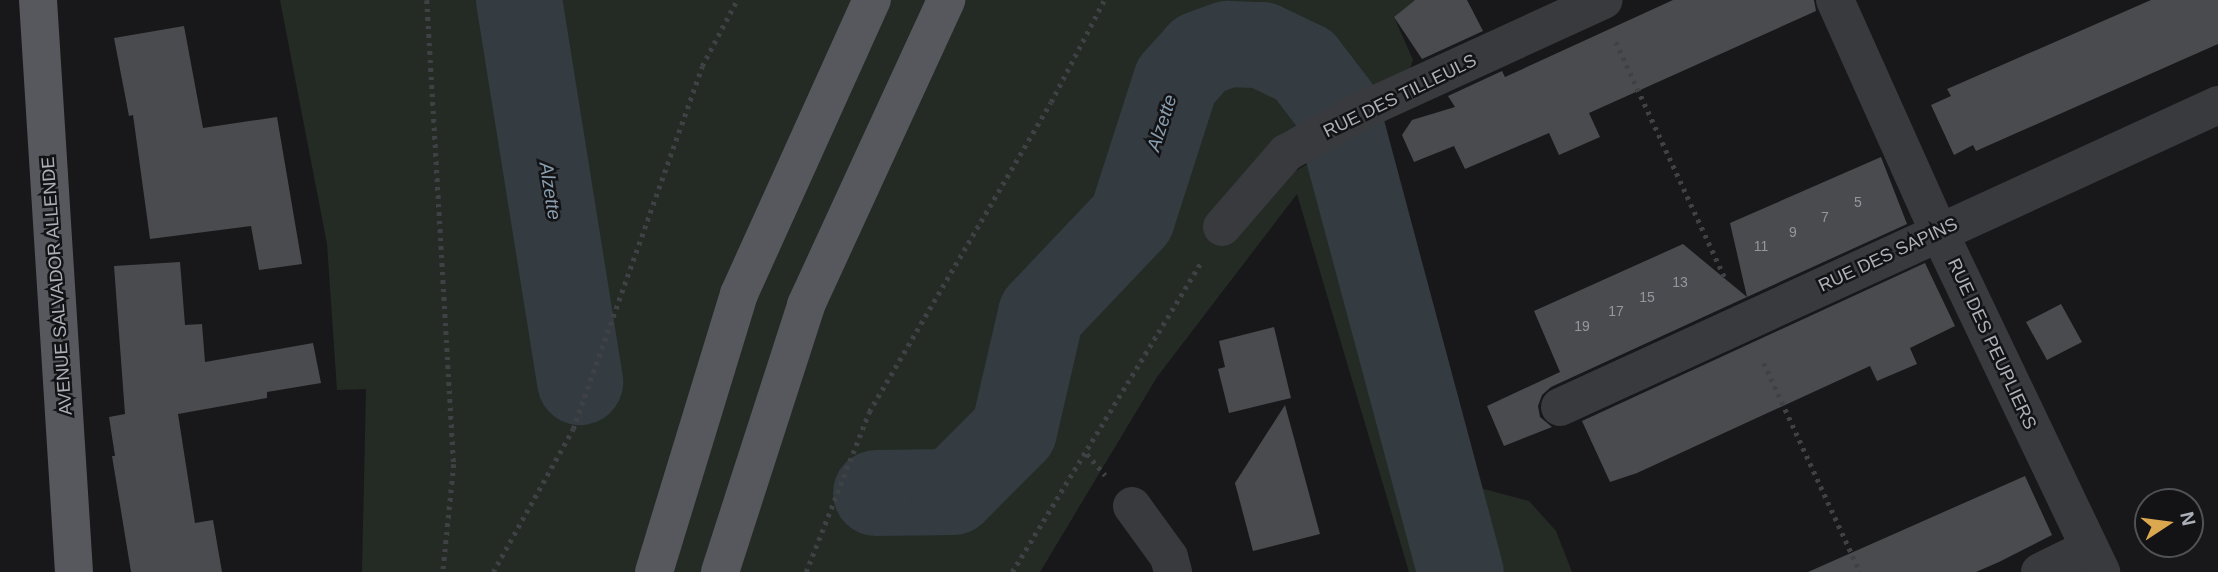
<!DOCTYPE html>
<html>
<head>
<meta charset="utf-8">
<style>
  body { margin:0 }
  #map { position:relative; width:2218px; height:572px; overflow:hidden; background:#18181a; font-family:Arial,sans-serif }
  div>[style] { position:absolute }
  .green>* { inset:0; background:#242b25 }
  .river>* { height:86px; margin:-43px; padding:0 43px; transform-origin:43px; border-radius:43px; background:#343b41 }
  .building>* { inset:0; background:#4a4b4e }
  .path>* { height:4.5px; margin-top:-2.25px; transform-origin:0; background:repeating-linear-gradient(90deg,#404145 0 3.5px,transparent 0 8.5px) }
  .minor>* { height:38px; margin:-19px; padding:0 19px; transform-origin:19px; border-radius:19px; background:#393a3e }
  .major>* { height:38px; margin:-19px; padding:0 19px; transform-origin:19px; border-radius:19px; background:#56585d }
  span { translate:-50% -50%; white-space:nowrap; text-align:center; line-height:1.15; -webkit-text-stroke:5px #131315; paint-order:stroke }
  .number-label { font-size:14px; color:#94979e }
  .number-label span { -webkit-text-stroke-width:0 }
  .street-label { font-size:18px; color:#acb0b8 }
  .water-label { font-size:19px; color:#889dae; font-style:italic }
  .north { position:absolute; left:2134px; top:488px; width:70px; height:70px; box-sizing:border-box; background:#131315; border:2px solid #505256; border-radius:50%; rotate:77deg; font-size:19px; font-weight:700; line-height:28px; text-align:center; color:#acb0b8 }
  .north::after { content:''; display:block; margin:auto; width:24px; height:32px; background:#dba74f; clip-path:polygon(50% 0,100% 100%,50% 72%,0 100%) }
</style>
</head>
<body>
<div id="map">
  <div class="green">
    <i style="clip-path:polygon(280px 0,1415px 0,1394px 17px,1413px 60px,1401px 93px,1354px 93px,1281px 134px,1286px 153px,1292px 173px,1365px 131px,1465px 484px,1529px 501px,1556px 531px,1572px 572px,1409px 572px,1297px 194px,1157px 377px,1040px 572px,362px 572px,366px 389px,337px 390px,327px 244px)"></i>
  </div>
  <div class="river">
    <i style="left:519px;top:0;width:387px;rotate:80.9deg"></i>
    <i style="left:876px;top:493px;width:77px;rotate:-0.7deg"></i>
    <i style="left:953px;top:492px;width:86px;rotate:-45deg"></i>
    <i style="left:1014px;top:431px;width:120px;rotate:-77deg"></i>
    <i style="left:1041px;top:314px;width:132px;rotate:-46.5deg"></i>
    <i style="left:1132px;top:218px;width:144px;rotate:-72.2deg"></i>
    <i style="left:1176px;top:81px;width:36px;rotate:-48deg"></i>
    <i style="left:1200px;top:54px;width:30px;rotate:-20deg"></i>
    <i style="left:1228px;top:44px;width:34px;rotate:2deg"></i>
    <i style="left:1262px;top:45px;width:47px;rotate:25.5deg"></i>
    <i style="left:1304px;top:65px;width:53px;rotate:52.7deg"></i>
    <i style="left:1336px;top:107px;width:482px;rotate:75deg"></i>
  </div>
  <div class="building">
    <i style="clip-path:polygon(1415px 0,1467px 0,1483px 31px,1422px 59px,1394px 17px)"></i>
    <i style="clip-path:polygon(1673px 0,1814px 0,1816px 11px,1589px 113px,1600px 137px,1559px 155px,1549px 133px,1465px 169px,1454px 146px,1414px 162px,1402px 135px,1412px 120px,1455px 107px,1448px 96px,1502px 71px,1505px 77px)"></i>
    <i style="clip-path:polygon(2151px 0,2218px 0,2218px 44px,1976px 151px,1973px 145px,1954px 155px,1931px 105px,1951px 96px,1947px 89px)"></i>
    <i style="clip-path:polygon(184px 26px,203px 128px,277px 117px,302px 264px,259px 270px,251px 226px,150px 239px,133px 115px,129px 116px,114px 38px)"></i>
    <i style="clip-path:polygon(1881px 157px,1907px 224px,1747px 297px,1730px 223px)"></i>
    <i style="clip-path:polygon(1683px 244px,1747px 297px,1551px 387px,1542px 395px,1538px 406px,1540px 417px,1552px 427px,1504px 446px,1487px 406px,1560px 372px,1534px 311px)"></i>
    <i style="clip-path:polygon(180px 262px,185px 325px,202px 324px,205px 362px,313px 343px,321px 383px,267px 392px,267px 398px,178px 414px,195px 523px,213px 520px,222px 572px,131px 572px,112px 456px,115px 456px,109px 417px,125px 414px,114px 266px)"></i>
    <i style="clip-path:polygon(1925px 263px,1955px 326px,1910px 348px,1917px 364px,1877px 381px,1870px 366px,1637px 473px,1610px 482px,1582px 421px)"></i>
    <i style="clip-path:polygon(2061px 304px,2082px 342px,2047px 360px,2026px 322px)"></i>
    <i style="clip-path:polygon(1274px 327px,1291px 398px,1229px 413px,1218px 369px,1225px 367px,1219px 341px)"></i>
    <i style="clip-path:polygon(1285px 405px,1320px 534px,1253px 551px,1235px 483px)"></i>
    <i style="clip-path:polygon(2025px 476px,2052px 535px,1999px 562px,1976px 572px,1808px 572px)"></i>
  </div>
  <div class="path">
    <i style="left:427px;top:0;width:465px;rotate:86.7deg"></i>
    <i style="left:454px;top:464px;width:109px;rotate:95.8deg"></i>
    <i style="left:1616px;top:42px;width:264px;rotate:65.2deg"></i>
    <i style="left:1764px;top:363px;width:230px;rotate:65.3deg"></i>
    <i style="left:1087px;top:454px;width:28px;rotate:49deg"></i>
    <i style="left:493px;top:572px;width:164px;rotate:-60.8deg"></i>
    <i style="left:573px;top:429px;width:385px;rotate:-70.4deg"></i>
    <i style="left:702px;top:66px;width:75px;rotate:-62.1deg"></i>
    <i style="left:806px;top:572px;width:172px;rotate:-68.5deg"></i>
    <i style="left:869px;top:412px;width:359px;rotate:-59.6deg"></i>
    <i style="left:1051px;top:102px;width:115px;rotate:-62.5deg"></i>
    <i style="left:1012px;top:572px;width:361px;rotate:-58.6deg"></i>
  </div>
  <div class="minor">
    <i style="left:1835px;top:0;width:254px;rotate:65.9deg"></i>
    <i style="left:1939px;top:232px;width:377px;rotate:64.5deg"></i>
    <i style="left:1222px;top:227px;width:98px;rotate:-49.1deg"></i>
    <i style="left:1286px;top:153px;width:84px;rotate:-29.3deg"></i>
    <i style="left:1359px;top:112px;width:269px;rotate:-24.6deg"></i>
    <i style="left:1560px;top:407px;width:724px;rotate:-24.65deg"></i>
    <i style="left:1132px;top:506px;width:63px;rotate:54deg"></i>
    <i style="left:1169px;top:557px;width:16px;rotate:75deg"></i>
    <i style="left:2040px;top:572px;width:55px;rotate:-26.1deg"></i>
  </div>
  <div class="major">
    <i style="left:38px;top:0;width:573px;rotate:86.4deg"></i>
    <i style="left:654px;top:572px;width:291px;rotate:-73deg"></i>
    <i style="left:739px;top:294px;width:323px;rotate:-65.7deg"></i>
    <i style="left:720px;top:572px;width:281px;rotate:-72.1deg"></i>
    <i style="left:806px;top:305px;width:336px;rotate:-65.3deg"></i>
  </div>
  <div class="number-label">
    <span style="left:1858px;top:202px">5</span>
    <span style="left:1825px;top:217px">7</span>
    <span style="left:1793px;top:232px">9</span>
    <span style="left:1761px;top:246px">11</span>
    <span style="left:1680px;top:282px">13</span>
    <span style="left:1647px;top:297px">15</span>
    <span style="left:1616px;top:311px">17</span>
    <span style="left:1582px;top:326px">19</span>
  </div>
  <div class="street-label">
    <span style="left:1400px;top:96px;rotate:-26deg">RUE DES TILLEULS</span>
    <span style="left:1888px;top:255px;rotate:-25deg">RUE DES SAPINS</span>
    <span style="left:57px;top:286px;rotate:-94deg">AVENUE SALVADOR ALLENDE</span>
    <span style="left:1992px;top:344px;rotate:65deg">RUE DES PEUPLIERS</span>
  </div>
  <div class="water-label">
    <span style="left:1162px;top:123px;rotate:-72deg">Alzette</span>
    <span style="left:550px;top:191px;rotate:81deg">Alzette</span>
  </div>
  <div class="north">N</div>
</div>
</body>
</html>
